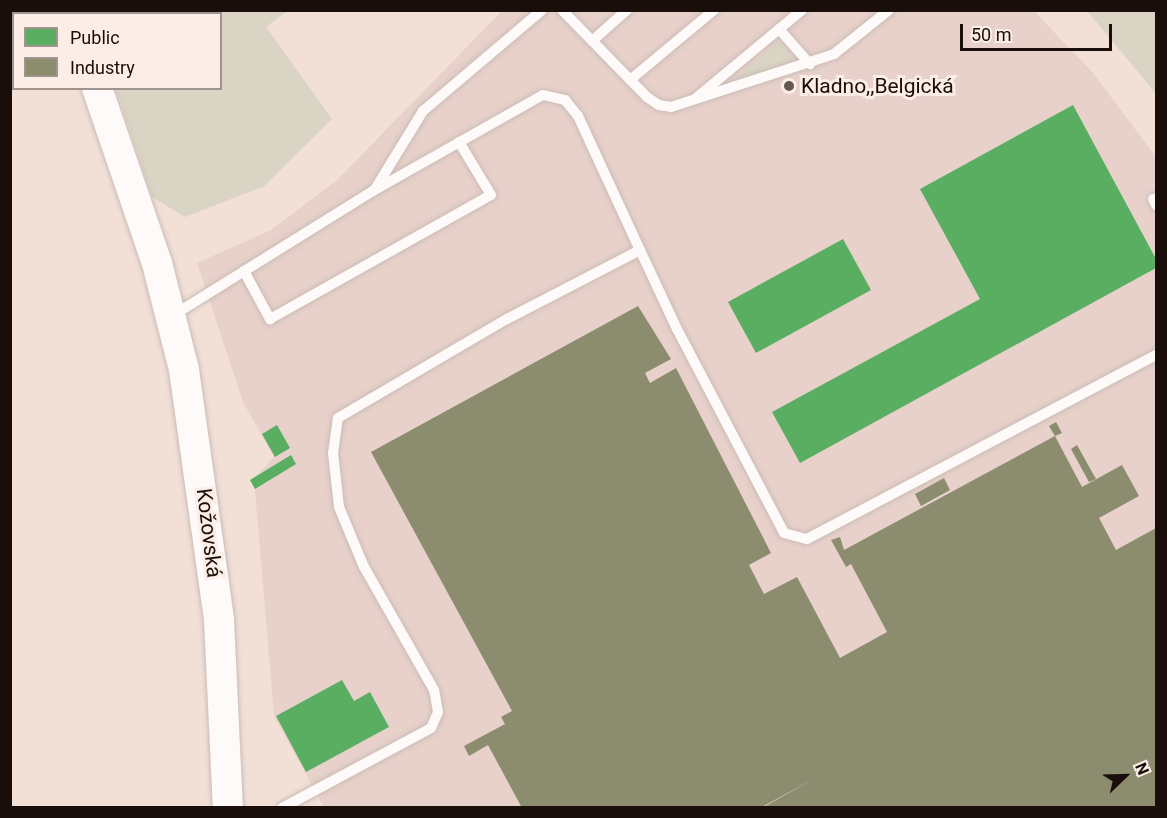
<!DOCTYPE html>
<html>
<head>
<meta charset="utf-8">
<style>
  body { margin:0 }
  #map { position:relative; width:1167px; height:818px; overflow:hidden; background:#f2e0d7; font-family:Roboto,sans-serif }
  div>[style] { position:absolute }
  .industrial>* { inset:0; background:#e7d1ca }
  .green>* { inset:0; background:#d9d4c3 }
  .public>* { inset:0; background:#5aae61 }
  .industry>* { inset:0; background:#8c8c6e }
  .roads { filter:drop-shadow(0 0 2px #cabcb5) drop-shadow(0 0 2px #cabcb5) }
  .lane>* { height:10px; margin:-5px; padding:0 5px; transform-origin:5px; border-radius:5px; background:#fdfaf9 }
  .secondary>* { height:30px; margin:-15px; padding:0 15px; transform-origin:15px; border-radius:15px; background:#fdfaf9 }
  .dots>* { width:16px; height:16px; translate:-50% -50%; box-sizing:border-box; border:3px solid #fceee7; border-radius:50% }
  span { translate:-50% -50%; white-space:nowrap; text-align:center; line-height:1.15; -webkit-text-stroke:6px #fceee7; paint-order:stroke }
  .poi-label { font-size:21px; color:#190e09 }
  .left { translate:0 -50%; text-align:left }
  .street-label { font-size:21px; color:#190e09 }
  .frame { position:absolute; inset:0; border:12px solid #190e09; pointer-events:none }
  .legend { position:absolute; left:12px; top:12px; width:210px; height:78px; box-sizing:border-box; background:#fceee7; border:2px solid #a1948e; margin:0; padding:8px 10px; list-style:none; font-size:18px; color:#190e09 }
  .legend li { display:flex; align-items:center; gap:12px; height:30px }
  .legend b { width:30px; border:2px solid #a1948e }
  .north { position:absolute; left:1095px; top:746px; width:60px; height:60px; -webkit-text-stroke:4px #fceee7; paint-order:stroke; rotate:67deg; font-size:16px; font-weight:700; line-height:24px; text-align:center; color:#190e09 }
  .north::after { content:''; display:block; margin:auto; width:21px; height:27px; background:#190e09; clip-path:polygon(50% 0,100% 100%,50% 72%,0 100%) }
  .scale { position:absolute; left:960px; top:24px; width:152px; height:27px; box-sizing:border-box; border:3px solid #190e09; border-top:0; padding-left:8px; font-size:18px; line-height:21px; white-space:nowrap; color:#190e09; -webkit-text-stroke:4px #fceee7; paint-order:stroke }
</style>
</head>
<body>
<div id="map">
  <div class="industrial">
    <i style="clip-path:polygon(502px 11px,1034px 11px,1093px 73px,1156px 157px,1156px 807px,324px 807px,274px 716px,254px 479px,274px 457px,243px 402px,197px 263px,271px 230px,337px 180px)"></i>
  </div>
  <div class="green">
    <i style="clip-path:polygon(90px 11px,287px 11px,266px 27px,332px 119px,264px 186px,185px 217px,152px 197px,116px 89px,220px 88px,220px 14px)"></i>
    <i style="clip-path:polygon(1087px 11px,1156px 11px,1156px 95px,1150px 86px)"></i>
    <i style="clip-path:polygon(777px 42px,782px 43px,794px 61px,731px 82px)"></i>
  </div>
  <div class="public">
    <i style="clip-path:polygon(1073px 105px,1156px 259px,1156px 268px,800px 463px,772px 412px,980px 299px,920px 189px)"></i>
    <i style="clip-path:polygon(843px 239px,871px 290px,756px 353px,728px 302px)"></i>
    <i style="clip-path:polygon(277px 425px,290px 448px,275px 457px,262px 434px)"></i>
    <i style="clip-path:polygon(291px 455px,296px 464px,255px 489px,250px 480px)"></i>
    <i style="clip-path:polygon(342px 680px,354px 701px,370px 692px,389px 727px,306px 772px,276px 716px)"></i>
  </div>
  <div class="industry">
    <i style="clip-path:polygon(638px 306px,671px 359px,645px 373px,650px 383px,676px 368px,771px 553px,749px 565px,764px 594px,797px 577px,840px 658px,887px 632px,851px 564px,846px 567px,831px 540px,840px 537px,844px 550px,1055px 436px,1082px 487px,1122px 465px,1139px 496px,1099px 518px,1116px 550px,1156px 528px,1156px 808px,762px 808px,817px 777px,760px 808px,522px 808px,488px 745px,469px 756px,464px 746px,505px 724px,501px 717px,512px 711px,371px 452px)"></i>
    <i style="clip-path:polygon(1056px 422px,1062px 433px,1055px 436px,1049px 426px)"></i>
    <i style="clip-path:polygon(1077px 445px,1096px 479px,1089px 482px,1071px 449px)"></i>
    <i style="clip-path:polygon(944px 478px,950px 490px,921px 506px,915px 494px)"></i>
  </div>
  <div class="roads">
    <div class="lane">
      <i style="left:562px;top:10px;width:122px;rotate:45.7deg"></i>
      <i style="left:647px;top:97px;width:14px;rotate:34deg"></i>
      <i style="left:659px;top:105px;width:12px;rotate:9deg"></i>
      <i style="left:671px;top:107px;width:171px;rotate:-18deg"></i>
      <i style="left:834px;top:54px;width:70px;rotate:-38.7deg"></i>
      <i style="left:779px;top:29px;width:47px;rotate:48.5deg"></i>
      <i style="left:592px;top:41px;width:47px;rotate:-41.5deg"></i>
      <i style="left:630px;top:80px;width:109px;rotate:-39.8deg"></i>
      <i style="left:696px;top:98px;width:138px;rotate:-39.7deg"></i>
      <i style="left:375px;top:189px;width:92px;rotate:-58.4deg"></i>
      <i style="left:423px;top:111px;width:156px;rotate:-40.3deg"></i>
      <i style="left:1153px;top:199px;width:7px;rotate:63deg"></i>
      <i style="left:244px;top:271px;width:55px;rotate:61.6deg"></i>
      <i style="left:270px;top:319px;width:253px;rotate:-29.3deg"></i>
      <i style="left:491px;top:195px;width:62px;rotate:-121.1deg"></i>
      <i style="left:172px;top:316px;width:237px;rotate:-31.9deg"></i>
      <i style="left:373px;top:191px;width:195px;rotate:-29.5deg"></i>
      <i style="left:543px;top:95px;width:23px;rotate:13deg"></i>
      <i style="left:565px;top:100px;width:21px;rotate:51deg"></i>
      <i style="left:578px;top:116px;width:148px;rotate:65.2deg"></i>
      <i style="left:282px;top:808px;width:169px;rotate:-28.2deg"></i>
      <i style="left:431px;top:728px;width:17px;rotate:-66deg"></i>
      <i style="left:438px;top:712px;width:22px;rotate:-100deg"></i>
      <i style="left:434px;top:690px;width:142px;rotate:-119.6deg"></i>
      <i style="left:364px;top:567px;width:65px;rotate:-112.6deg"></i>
      <i style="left:339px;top:507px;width:54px;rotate:-96.3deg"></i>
      <i style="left:333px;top:453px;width:35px;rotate:-82deg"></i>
      <i style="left:338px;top:418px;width:196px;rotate:-30.4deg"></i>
      <i style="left:507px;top:319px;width:150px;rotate:-27.4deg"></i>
      <i style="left:640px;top:250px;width:87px;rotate:64.9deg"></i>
      <i style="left:677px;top:329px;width:230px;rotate:62.3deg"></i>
      <i style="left:784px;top:533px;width:24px;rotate:15deg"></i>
      <i style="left:807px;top:539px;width:395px;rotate:-27.8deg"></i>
    </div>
    <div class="secondary">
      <i style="left:70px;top:10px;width:4px;rotate:76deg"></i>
      <i style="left:97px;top:88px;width:185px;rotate:71.1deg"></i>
      <i style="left:157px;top:263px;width:110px;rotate:75.8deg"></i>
      <i style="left:184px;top:370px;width:252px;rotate:82deg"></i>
      <i style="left:219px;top:620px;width:188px;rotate:87.3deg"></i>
    </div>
  </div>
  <div class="dots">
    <i style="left:789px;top:86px;background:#655851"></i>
  </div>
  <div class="poi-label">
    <span class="left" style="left:801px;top:86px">Kladno,,Belgická</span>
  </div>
  <div class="street-label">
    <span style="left:209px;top:533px;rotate:83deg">Kožovská</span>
  </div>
  <div class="frame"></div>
  <ul class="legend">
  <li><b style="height:16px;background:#5aae61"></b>Public</li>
  <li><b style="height:16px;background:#8c8c6e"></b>Industry</li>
  </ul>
  <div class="north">N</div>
  <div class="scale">50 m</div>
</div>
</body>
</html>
